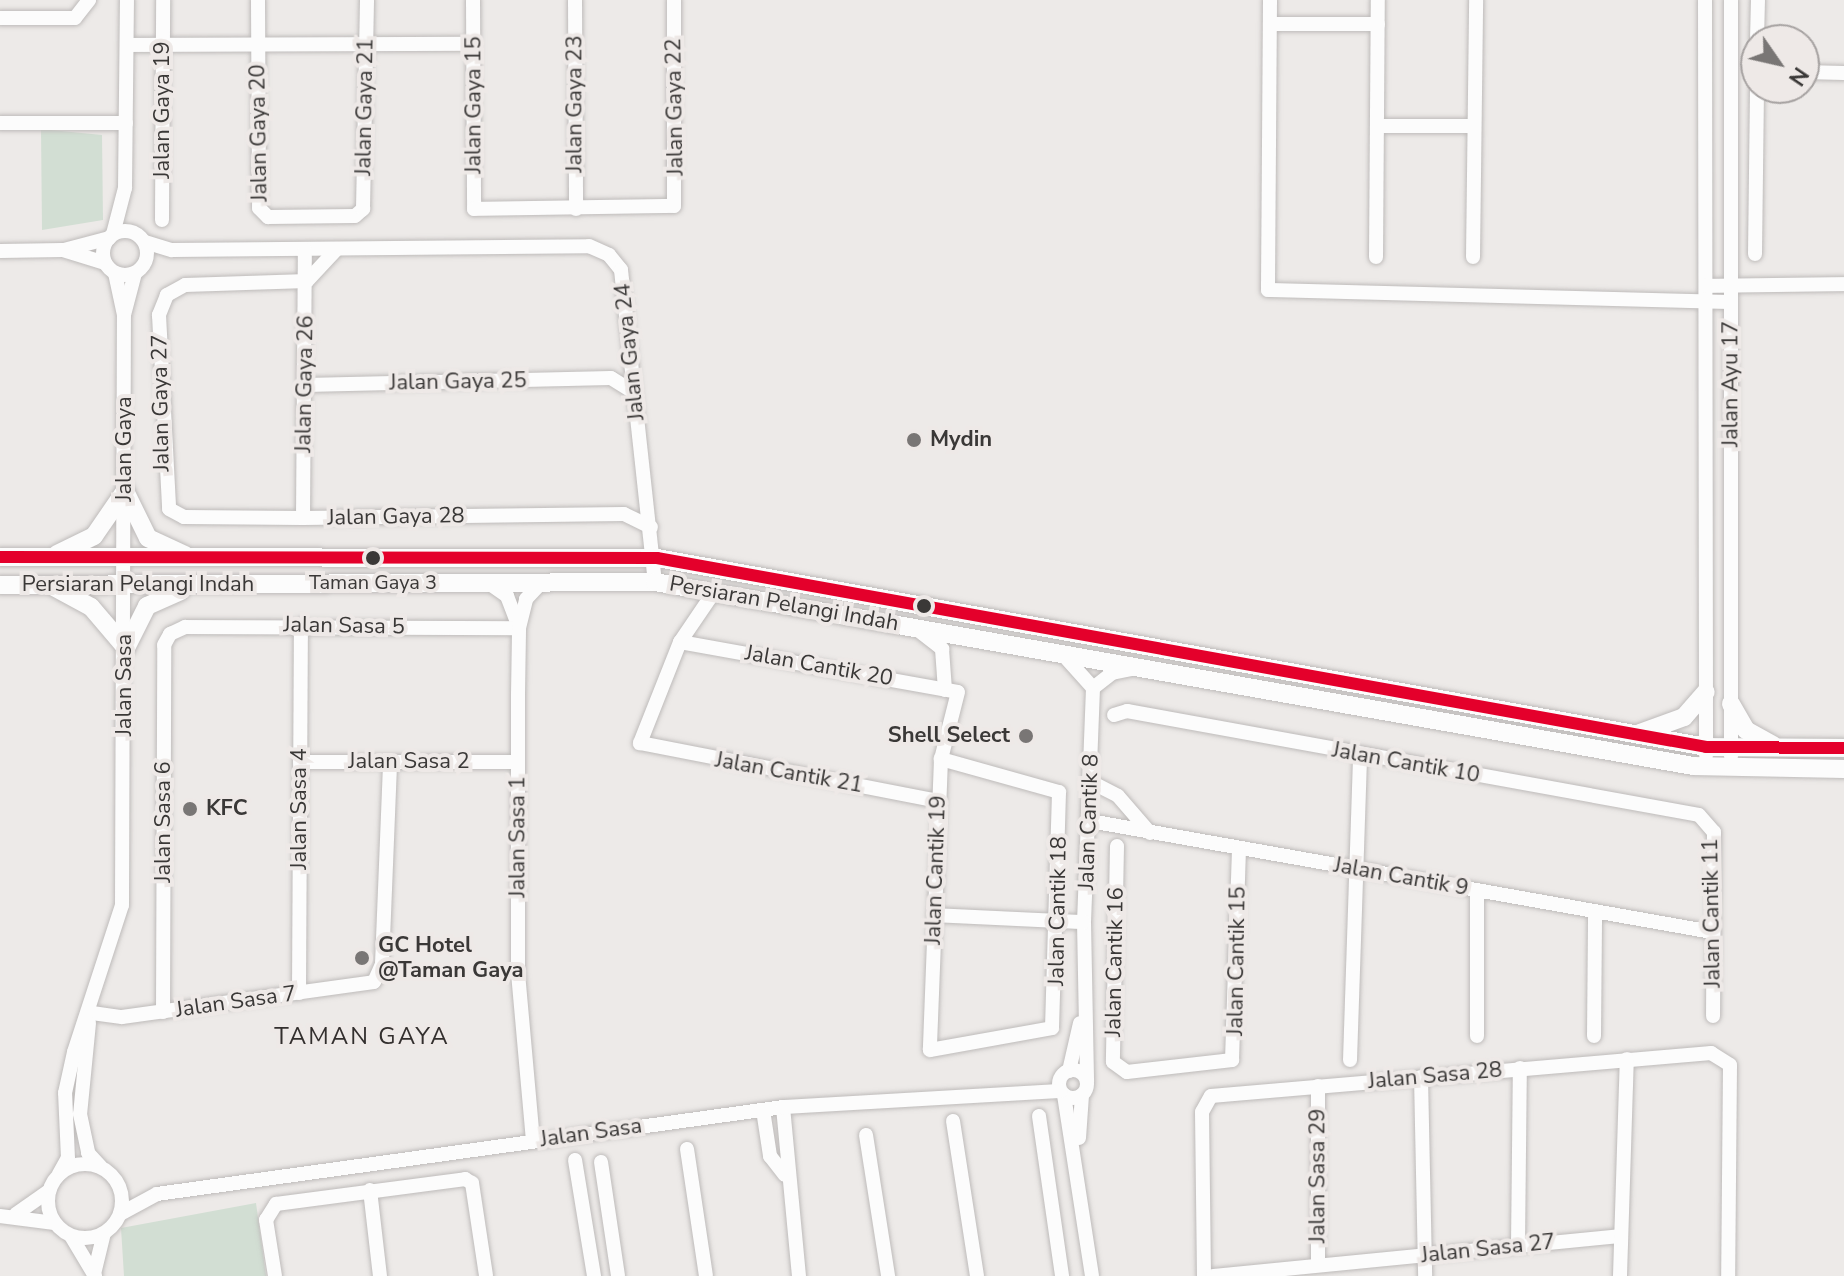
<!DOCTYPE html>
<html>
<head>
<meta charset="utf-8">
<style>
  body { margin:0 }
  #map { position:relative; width:1844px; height:1276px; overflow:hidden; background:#edeae8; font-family:"Nunito Sans",sans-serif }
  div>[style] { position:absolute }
  .green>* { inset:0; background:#d2ded3 }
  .roads { filter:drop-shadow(0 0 2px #bebbba) drop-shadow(0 0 2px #bebbba) }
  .minor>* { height:14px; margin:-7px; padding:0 7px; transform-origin:7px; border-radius:7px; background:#fcfcfc }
  .minor>.ring { margin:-7px; padding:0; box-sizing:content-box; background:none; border:14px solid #fcfcfc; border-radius:50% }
  .major>* { height:18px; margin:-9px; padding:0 9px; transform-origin:9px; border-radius:9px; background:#fcfcfc }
  .bus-1>* { height:12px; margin:-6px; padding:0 6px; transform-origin:6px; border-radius:6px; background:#e4002b }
  .dots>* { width:22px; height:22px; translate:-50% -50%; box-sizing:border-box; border:4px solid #eee9e7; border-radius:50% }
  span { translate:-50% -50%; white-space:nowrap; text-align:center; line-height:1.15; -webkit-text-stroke:8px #eee9e7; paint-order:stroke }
  .bus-label { font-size:20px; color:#3a3837 }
  .street-label { font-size:22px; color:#3a3837 }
  .poi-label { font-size:22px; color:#3a3837; font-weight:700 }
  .left { translate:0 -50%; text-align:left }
  .right { translate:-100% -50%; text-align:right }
  .neighbourhood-label { font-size:24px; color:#332f2e; letter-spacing:2px }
  .north { position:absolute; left:1740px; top:24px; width:80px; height:80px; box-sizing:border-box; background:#eee9e7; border:2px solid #a6a2a1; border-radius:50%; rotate:124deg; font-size:22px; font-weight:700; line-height:32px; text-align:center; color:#3a3837 }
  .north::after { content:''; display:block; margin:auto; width:28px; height:36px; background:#797675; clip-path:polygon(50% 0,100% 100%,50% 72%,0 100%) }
</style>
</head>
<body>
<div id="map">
  <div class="green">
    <i style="clip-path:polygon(41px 129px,102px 135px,103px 220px,42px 230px)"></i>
    <i style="clip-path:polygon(256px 1203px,266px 1276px,124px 1276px,121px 1228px)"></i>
  </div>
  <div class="roads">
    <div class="minor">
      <i style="left:258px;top:0;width:208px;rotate:89.7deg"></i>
      <i style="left:259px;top:208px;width:13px;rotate:45deg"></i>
      <i style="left:268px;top:217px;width:87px;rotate:-0.7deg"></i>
      <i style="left:355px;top:216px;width:11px;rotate:-41deg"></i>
      <i style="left:363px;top:209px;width:209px;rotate:-88.9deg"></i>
      <i style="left:473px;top:0;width:209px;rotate:89.7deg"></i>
      <i style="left:474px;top:209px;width:200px;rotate:-0.9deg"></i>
      <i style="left:674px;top:206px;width:206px;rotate:-90deg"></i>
      <i style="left:575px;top:0;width:209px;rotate:89.7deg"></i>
      <i style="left:1270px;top:0;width:290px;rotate:90.4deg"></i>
      <i style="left:1268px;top:290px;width:463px;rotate:1.5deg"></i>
      <i style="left:1705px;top:0;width:755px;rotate:89.92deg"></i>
      <i style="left:1731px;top:0;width:756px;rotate:90deg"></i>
      <i style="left:0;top:18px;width:75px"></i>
      <i style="left:75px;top:18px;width:23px;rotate:-52deg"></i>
      <i style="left:1270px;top:24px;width:108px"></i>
      <i style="left:1757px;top:40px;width:40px;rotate:-88.6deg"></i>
      <i style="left:127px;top:45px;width:346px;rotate:-0.2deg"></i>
      <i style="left:1804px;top:72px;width:40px;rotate:1.4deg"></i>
      <i style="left:0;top:123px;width:126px"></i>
      <i style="left:1377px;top:126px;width:97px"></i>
      <i style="left:162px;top:220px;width:220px;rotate:-89.7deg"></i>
      <i class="ring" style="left:103px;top:231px;width:30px;height:30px"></i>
      <i style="left:113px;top:234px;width:48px;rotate:-75.4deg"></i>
      <i style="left:125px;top:188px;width:188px;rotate:-89.4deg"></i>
      <i style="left:145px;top:242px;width:28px;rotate:17deg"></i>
      <i style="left:172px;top:250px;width:417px;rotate:-0.5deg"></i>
      <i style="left:589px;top:246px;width:22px;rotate:24deg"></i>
      <i style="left:609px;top:255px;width:19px;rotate:51deg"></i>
      <i style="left:621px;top:270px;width:314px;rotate:83.8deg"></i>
      <i style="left:64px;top:250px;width:47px;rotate:-14.9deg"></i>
      <i style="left:0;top:251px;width:63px;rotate:-0.9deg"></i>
      <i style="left:63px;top:250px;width:44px;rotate:17.2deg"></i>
      <i style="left:1755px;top:254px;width:166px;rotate:-89.3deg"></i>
      <i style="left:1376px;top:257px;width:257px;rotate:-89.6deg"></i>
      <i style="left:1473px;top:257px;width:257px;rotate:-89.3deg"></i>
      <i style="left:307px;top:281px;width:122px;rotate:178.1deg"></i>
      <i style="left:185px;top:285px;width:21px;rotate:151deg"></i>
      <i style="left:167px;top:295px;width:22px;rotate:112deg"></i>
      <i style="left:159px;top:315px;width:194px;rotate:87deg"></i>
      <i style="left:169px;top:509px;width:17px;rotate:28deg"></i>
      <i style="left:184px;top:517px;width:119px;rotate:0.5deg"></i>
      <i style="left:303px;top:518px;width:321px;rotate:-0.7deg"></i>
      <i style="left:624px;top:514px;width:30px;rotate:26deg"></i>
      <i style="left:307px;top:281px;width:42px;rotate:-46.9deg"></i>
      <i style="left:1706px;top:286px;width:138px;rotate:-0.8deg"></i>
      <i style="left:124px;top:315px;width:43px;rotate:-75.3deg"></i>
      <i style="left:305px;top:385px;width:306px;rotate:-1.3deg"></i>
      <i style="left:611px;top:378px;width:26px;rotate:32deg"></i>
      <i style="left:303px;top:518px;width:268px;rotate:-89.6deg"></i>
      <i style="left:490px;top:584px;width:21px;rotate:35deg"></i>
      <i style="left:507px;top:596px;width:30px;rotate:69deg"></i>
      <i style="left:714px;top:592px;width:60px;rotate:124.2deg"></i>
      <i style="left:680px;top:642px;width:109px;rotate:111.6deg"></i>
      <i style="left:640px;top:743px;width:304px;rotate:11deg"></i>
      <i style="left:918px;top:630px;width:31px;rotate:38deg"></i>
      <i style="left:942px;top:649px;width:41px;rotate:85.8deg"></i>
      <i style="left:680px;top:642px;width:282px;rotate:10.2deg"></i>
      <i style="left:958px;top:692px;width:69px;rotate:104.2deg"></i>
      <i style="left:941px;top:759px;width:291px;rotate:92.2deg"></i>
      <i style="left:930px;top:1050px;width:124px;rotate:-10.2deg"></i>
      <i style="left:1052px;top:1028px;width:236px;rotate:-88.3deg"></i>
      <i style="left:1059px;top:792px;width:123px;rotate:-164.4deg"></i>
      <i style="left:1067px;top:659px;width:39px;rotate:48deg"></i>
      <i style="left:1093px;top:688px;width:234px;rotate:92.2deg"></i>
      <i style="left:1084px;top:922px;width:160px;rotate:88.9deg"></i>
      <i style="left:1093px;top:688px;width:24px;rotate:-38deg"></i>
      <i style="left:1112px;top:673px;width:19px;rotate:-12deg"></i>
      <i style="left:1114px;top:715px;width:14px;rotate:-17deg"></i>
      <i style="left:1127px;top:711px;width:581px;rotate:10.3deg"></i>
      <i style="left:1699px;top:815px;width:23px;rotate:49deg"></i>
      <i style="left:1714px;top:832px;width:184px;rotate:90.3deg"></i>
      <i style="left:300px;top:762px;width:218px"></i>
      <i style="left:1091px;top:782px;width:30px;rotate:27deg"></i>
      <i style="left:1118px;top:796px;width:49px;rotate:49.1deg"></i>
      <i style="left:1090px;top:821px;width:632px;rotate:10.12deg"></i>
      <i style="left:1117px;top:846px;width:216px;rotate:91.1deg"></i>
      <i style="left:1113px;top:1062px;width:17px;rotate:36deg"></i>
      <i style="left:1127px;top:1072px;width:106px;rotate:-6.5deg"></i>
      <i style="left:1232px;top:1060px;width:211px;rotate:-88.1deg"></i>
      <i style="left:934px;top:915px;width:150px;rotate:2.7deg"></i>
      <i style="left:299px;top:993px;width:368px;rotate:-89.7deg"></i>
      <i style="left:163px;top:1012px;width:367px;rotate:-89.8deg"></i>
      <i style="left:164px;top:645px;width:13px;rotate:-61deg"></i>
      <i style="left:170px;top:634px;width:17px;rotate:-25deg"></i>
      <i style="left:185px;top:627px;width:334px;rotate:0.2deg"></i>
      <i style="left:92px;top:1013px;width:30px;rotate:8deg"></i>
      <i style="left:122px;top:1017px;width:254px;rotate:-7.9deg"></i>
      <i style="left:374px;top:982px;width:20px;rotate:-66deg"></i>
      <i style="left:382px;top:964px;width:202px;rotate:-87.7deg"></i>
      <i style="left:89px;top:1023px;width:91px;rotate:95.6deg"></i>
      <i style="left:80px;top:1114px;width:40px;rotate:78deg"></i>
      <i style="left:88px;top:1153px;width:18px;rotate:47deg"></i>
      <i style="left:1477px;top:1036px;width:146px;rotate:-90deg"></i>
      <i style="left:1594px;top:1036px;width:122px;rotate:-89.5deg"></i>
      <i style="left:1350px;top:1060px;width:305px;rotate:-88.1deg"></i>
      <i class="ring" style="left:1059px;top:1070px;width:14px;height:14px"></i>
      <i style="left:1069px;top:1071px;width:49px;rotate:-77.1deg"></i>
      <i style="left:1421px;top:1077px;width:199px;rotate:88.8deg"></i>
      <i style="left:1318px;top:1086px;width:179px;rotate:90deg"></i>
      <i style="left:1064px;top:1095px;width:183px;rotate:81.2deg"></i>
      <i style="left:783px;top:1107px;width:170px;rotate:84.6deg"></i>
      <i style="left:763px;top:1110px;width:47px;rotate:81.3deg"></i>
      <i style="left:770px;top:1156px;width:24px;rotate:52deg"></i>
      <i style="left:1039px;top:1116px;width:162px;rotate:81.8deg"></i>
      <i style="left:953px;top:1121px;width:157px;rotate:81.2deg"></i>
      <i style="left:866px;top:1135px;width:143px;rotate:81.1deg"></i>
      <i style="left:1079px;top:1138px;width:43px;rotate:-86deg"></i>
      <i style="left:533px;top:1141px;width:169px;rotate:-95.1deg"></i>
      <i style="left:518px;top:973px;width:278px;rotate:-90deg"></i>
      <i style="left:518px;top:695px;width:67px;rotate:-89.1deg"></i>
      <i style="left:519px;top:628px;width:30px;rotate:-76deg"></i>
      <i style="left:526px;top:599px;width:19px;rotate:-47deg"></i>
      <i style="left:687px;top:1149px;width:128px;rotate:81.5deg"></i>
      <i style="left:575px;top:1160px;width:118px;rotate:80.7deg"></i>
      <i style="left:601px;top:1162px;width:115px;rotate:81.5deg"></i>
      <i class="ring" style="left:48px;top:1164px;width:60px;height:60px"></i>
      <i style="left:59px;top:1174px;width:18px;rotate:-61deg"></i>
      <i style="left:68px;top:1158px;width:65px;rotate:-92.6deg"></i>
      <i style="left:65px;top:1093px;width:42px;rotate:-77.6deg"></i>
      <i style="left:74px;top:1052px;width:155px;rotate:-71.9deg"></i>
      <i style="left:122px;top:905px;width:590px;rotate:-89.81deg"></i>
      <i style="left:124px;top:315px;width:43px;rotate:-102.1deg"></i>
      <i style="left:370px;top:1190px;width:87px;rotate:83.4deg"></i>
      <i style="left:16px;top:1214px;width:40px;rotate:-34.9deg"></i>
      <i style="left:120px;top:1214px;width:42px;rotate:-28.4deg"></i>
      <i style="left:157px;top:1194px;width:632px;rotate:-7.91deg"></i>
      <i style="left:783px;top:1107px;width:278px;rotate:-3.3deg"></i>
      <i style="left:0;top:1216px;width:55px;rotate:7.3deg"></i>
      <i style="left:71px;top:1236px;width:47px;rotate:59deg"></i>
      <i style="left:1518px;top:1246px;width:178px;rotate:-89.4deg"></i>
      <i style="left:94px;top:1274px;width:42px;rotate:-76.3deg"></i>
      <i style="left:275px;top:1276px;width:57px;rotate:-99.1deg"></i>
      <i style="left:266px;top:1220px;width:19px;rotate:-58deg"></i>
      <i style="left:276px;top:1204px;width:191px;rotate:-7.5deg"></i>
      <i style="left:465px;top:1179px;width:8px;rotate:30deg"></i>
      <i style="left:472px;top:1183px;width:94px;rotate:81.4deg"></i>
      <i style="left:1204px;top:1276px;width:164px;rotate:-90.7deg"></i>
      <i style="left:1202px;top:1112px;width:18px;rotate:-61deg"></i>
      <i style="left:1211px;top:1096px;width:502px;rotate:-4.92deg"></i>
      <i style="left:1711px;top:1053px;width:22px;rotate:32deg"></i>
      <i style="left:1730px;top:1065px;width:211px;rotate:90.5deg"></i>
      <i style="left:1213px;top:1276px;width:409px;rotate:-5.6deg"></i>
      <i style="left:1620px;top:1276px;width:217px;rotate:-88.2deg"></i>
    </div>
    <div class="major">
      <i style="left:125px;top:491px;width:52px;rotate:63.9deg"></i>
      <i style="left:148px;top:538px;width:41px;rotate:24.7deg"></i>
      <i style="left:57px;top:554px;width:41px;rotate:-25.9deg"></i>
      <i style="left:94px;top:536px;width:55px;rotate:-55.4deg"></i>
      <i style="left:0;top:557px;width:657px;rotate:0.09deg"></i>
      <i style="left:657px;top:558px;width:1066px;rotate:10.21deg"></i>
      <i style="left:1706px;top:747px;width:138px;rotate:0.4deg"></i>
      <i style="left:0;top:585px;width:655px;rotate:-0.26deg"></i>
      <i style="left:655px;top:582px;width:1054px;rotate:10.05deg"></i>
      <i style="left:1693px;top:766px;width:151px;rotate:1.1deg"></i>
      <i style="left:54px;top:587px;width:42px;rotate:28.4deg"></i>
      <i style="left:91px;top:607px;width:54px;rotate:49.5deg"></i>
      <i style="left:126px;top:648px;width:47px;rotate:-63.4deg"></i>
      <i style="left:147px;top:606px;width:37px;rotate:-24deg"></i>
      <i style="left:1731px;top:704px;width:30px;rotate:60deg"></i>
      <i style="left:1746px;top:730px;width:31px;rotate:29deg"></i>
      <i style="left:1640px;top:733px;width:47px;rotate:-20deg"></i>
      <i style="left:1684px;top:717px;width:33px;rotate:-49deg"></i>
    </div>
  </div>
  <div class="bus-1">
    <i style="left:0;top:557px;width:657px;rotate:0.09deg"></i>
    <i style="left:657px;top:558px;width:1066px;rotate:10.21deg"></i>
    <i style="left:1706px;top:747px;width:138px;rotate:0.4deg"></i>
  </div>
  <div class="dots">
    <i style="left:914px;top:440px;background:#797675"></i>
    <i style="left:373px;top:558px;background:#3a3837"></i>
    <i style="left:924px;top:606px;background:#3a3837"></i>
    <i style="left:1026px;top:736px;background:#797675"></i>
    <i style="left:190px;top:809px;background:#797675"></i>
    <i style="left:362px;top:958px;background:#797675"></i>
  </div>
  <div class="bus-label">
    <span style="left:373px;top:582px">Taman Gaya 3</span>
  </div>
  <div class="street-label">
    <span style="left:575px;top:104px;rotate:-90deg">Jalan Gaya 23</span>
    <span style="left:474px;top:105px;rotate:-90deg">Jalan Gaya 15</span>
    <span style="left:365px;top:107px;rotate:-89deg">Jalan Gaya 21</span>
    <span style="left:675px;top:107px;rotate:-91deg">Jalan Gaya 22</span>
    <span style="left:163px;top:110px;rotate:-90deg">Jalan Gaya 19</span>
    <span style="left:259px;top:133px;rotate:-91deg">Jalan Gaya 20</span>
    <span style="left:630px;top:352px;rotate:-96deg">Jalan Gaya 24</span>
    <span style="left:458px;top:382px;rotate:-1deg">Jalan Gaya 25</span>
    <span style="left:305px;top:384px;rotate:-89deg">Jalan Gaya 26</span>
    <span style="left:1731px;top:384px;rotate:-90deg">Jalan Ayu 17</span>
    <span style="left:161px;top:403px;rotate:-91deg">Jalan Gaya 27</span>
    <span style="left:125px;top:449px;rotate:-90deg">Jalan Gaya</span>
    <span style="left:396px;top:517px;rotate:-1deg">Jalan Gaya 28</span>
    <span style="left:138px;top:585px">Persiaran Pelangi Indah</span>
    <span style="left:784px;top:604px;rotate:10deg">Persiaran Pelangi Indah</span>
    <span style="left:344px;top:626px;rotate:1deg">Jalan Sasa 5</span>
    <span style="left:819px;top:666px;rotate:10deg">Jalan Cantik 20</span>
    <span style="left:125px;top:685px;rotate:-90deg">Jalan Sasa</span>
    <span style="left:409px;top:762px">Jalan Sasa 2</span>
    <span style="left:1406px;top:763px;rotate:10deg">Jalan Cantik 10</span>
    <span style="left:789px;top:773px;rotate:10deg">Jalan Cantik 21</span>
    <span style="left:300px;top:809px;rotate:-90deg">Jalan Sasa 4</span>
    <span style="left:164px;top:822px;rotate:-90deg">Jalan Sasa 6</span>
    <span style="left:1089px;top:822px;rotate:-88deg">Jalan Cantik 8</span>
    <span style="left:518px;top:837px;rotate:-90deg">Jalan Sasa 1</span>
    <span style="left:936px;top:870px;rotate:-88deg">Jalan Cantik 19</span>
    <span style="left:1401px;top:877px;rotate:10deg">Jalan Cantik 9</span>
    <span style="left:1058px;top:911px;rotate:-89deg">Jalan Cantik 18</span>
    <span style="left:1712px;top:913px;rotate:-91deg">Jalan Cantik 11</span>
    <span style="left:1237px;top:961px;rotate:-89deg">Jalan Cantik 15</span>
    <span style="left:1115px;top:962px;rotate:-89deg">Jalan Cantik 16</span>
    <span style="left:236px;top:1002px;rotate:-8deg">Jalan Sasa 7</span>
    <span style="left:1435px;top:1076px;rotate:-5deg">Jalan Sasa 28</span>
    <span style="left:591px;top:1133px;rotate:-8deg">Jalan Sasa</span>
    <span style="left:1318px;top:1176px;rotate:-90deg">Jalan Sasa 29</span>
    <span style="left:1488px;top:1249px;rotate:-6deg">Jalan Sasa 27</span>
  </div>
  <div class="poi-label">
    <span class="left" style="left:930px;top:440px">Mydin</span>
    <span class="right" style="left:1010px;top:736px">Shell Select</span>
    <span class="left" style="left:206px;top:809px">KFC</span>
    <span class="left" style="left:378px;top:958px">GC Hotel<br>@Taman Gaya</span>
  </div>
  <div class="neighbourhood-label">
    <span style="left:362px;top:1037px">TAMAN GAYA</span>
  </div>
  <div class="north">N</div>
</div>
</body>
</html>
